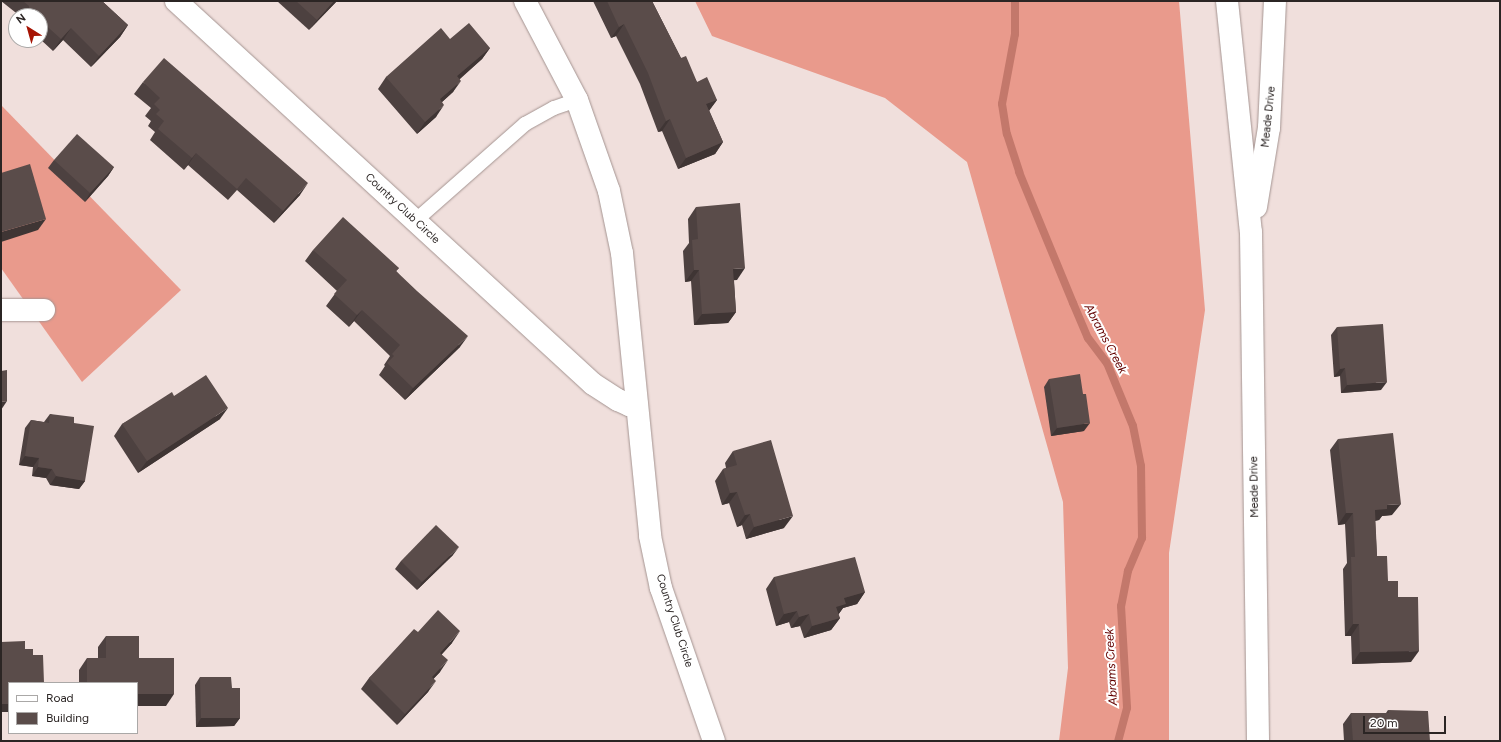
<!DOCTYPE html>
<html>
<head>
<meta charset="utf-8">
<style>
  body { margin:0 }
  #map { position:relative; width:1501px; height:742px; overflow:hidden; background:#f0dfdc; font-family:Figtree,sans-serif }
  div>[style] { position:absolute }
  .forest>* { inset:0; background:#e99a8c }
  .stream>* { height:8px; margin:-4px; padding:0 4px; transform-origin:4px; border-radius:4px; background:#c3786b }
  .roads { filter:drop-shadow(0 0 1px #a49491) drop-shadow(0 0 1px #a49491) }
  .service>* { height:14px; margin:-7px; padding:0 7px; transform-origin:7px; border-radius:7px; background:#fff }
  .minor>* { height:22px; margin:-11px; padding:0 11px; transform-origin:11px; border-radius:11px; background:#fff }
  .wall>* { inset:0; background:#4d4140 }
  .shaded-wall>* { inset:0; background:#3f3534 }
  .building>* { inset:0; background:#5a4c4a }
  span { translate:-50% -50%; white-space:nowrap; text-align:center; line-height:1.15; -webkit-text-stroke:4px #fff; paint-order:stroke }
  .street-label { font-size:11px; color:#2b2524 }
  .water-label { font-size:12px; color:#630200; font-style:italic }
  .frame { position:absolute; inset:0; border:2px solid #2b2524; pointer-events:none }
  .legend { position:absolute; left:8px; top:682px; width:130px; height:52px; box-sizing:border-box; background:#fff; border:1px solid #aaa8a7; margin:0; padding:5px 7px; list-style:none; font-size:12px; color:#2b2524 }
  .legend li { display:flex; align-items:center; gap:8px; height:20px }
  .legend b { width:20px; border:1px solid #aaa8a7 }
  .north { position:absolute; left:8px; top:8px; width:40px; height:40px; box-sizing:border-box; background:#fff; border:1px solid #aaa8a7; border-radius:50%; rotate:323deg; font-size:11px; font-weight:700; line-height:16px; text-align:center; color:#2b2524 }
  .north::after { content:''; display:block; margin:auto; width:14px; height:18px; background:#a61404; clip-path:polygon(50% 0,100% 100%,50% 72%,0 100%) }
  .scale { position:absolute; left:1363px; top:716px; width:83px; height:18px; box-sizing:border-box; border:2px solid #2b2524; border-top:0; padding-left:5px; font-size:12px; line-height:14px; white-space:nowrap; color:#2b2524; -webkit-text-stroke:3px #fff; paint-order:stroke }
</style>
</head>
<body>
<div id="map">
  <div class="forest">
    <i style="clip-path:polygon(695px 1px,1179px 1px,1205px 310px,1169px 553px,1169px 741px,1059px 741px,1068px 668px,1063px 502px,967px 162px,885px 98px,712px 36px)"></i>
    <i style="clip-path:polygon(1px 105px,181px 290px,82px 382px,1px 268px)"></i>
  </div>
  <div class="stream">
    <i style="left:1015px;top:1px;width:33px;rotate:90deg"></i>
    <i style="left:1015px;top:34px;width:71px;rotate:100.5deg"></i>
    <i style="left:1002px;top:104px;width:30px;rotate:81deg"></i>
    <i style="left:1007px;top:134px;width:40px;rotate:72deg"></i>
    <i style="left:1019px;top:172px;width:142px;rotate:67.6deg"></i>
    <i style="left:1073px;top:303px;width:38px;rotate:67deg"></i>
    <i style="left:1088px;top:338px;width:31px;rotate:53deg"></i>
    <i style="left:1107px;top:363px;width:68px;rotate:67.6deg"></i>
    <i style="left:1133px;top:426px;width:41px;rotate:78.7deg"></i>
    <i style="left:1141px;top:466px;width:72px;rotate:89.2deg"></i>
    <i style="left:1142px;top:538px;width:36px;rotate:113deg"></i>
    <i style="left:1128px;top:571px;width:36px;rotate:101deg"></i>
    <i style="left:1121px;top:606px;width:102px;rotate:86.6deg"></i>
    <i style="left:1127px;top:708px;width:34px;rotate:105deg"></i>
  </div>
  <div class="roads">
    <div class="service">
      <i style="left:415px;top:221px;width:147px;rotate:-41.4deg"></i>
      <i style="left:525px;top:124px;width:33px;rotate:-29deg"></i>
      <i style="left:554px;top:108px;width:24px;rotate:-19deg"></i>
    </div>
    <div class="minor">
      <i style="left:176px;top:1px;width:566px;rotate:42.57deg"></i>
      <i style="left:593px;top:384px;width:30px;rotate:33deg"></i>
      <i style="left:618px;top:400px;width:12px;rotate:24deg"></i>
      <i style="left:629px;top:405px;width:8px;rotate:-23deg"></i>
      <i style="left:525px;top:1px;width:112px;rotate:62.3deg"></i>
      <i style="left:577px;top:100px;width:96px;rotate:70.6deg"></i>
      <i style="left:609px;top:191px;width:63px;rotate:78.2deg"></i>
      <i style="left:622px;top:253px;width:284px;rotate:84.3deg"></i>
      <i style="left:650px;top:536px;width:53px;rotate:78.1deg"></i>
      <i style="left:661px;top:588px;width:162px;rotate:70.9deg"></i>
      <i style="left:1227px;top:1px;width:232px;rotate:84.1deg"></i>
      <i style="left:1251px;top:232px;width:509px;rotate:89.21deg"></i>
      <i style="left:1256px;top:207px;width:80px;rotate:-80.7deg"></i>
      <i style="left:1269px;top:128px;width:127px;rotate:-87.3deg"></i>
      <i style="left:1px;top:310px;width:43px"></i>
    </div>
  </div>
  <div class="wall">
    <i style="clip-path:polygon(1px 1px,102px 1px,128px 25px,120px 37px,91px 67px,63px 40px,53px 51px,40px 39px,40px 16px,20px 16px)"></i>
    <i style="clip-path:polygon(277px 1px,337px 1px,309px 30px)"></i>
    <i style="clip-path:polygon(593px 1px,652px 1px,681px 58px,697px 82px,717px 100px,709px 110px,723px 142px,715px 154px,678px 169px,662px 131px,658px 132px,640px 84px,616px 36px,611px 38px)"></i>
    <i style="clip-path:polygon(450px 39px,490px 48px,482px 59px,460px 79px,453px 92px,442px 102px,436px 117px,417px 134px,378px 89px,386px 77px)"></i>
    <i style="clip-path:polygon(143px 82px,300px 195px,274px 223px,237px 190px,228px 200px,188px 165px,184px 170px,150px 140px,155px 132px,148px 126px,151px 121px,145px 116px,151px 108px,134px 94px)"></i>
    <i style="clip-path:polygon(54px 160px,114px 167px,108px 176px,85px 202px,48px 168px)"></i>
    <i style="clip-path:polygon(696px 207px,737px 280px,734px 280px,736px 312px,728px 323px,694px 325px,691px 281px,685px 282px,683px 251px,689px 243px,688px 219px)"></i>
    <i style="clip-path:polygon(313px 250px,399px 268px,396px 271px,460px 347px,405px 400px,379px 375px,385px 366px,384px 365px,390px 356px,354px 321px,349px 327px,326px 306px,337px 291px,305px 261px)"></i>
    <i style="clip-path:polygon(1500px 308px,1500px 325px,1499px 310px)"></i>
    <i style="clip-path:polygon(1337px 327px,1381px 390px,1341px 393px,1340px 376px,1334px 377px,1331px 335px)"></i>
    <i style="clip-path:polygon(1049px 379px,1083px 394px,1084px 431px,1051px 436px,1044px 387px)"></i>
    <i style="clip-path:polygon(174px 396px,220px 419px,138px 473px,114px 436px,122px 424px)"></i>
    <i style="clip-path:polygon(50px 414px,74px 423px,85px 481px,79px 489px,50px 485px,46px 478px,32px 476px,33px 467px,19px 465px,25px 428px,31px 420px,44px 422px)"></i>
    <i style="clip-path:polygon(1338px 439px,1392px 515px,1382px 516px,1379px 520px,1375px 521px,1377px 556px,1388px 581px,1398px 597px,1411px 662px,1352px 664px,1351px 636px,1345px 636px,1343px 569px,1347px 563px,1345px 524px,1338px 525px,1330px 450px)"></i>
    <i style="clip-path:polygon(733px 451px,784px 528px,746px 539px,742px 525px,737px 527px,729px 503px,722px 505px,715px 481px,723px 469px,726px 468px,725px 463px)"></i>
    <i style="clip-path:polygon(453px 555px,417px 590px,395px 569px,401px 561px)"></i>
    <i style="clip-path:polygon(774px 577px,865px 592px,857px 604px,843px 608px,838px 615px,840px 618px,831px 630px,804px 638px,800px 626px,791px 628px,789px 622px,776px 626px,766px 589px)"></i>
    <i style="clip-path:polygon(418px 632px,452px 643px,442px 654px,440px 672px,434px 678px,428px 692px,397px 725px,361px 689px,369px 678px)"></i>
    <i style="clip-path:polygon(106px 636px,139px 658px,166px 706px,137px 706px,137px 683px,79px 683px,79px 670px,87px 658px,98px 658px,98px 647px)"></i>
    <i style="clip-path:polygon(200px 677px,240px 718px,234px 726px,196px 727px,195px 685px)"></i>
    <i style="clip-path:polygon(1388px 710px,1430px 741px,1344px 741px,1343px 724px,1351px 713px,1386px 713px)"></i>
  </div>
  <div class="shaded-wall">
    <i style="clip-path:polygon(334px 1px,337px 1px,309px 30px,317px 20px)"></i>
    <i style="clip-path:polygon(624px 24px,616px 36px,611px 38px,619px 27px)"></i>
    <i style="clip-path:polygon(128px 25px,120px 37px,91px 67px,99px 56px)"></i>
    <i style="clip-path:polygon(71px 28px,63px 40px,53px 51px,61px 39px)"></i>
    <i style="clip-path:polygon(490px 48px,482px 59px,449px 88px,457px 76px)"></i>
    <i style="clip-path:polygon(461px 81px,453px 92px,432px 111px,440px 99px)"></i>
    <i style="clip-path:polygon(717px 100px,709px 111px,706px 104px)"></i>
    <i style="clip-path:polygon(444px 105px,436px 117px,417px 134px,425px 122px)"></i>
    <i style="clip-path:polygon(670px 119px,662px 131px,658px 132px,666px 121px)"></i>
    <i style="clip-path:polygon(723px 142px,715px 154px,678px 169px,686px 158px)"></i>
    <i style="clip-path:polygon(196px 153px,188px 165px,184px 170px,192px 158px)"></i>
    <i style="clip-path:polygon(114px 167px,108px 176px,85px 202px,90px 193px)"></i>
    <i style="clip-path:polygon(308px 183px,300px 195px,274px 223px,283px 211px)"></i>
    <i style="clip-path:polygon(46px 219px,38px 230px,1px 242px,1px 232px)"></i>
    <i style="clip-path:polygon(745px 268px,737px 280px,725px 281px,733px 269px)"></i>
    <i style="clip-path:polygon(694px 270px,699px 270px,691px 281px,685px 282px)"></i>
    <i style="clip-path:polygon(362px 310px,354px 321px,349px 327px,357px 315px)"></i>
    <i style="clip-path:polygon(736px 312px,728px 323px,694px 325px,702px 314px)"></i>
    <i style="clip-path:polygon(468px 336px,460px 347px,405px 400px,413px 388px)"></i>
    <i style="clip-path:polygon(1345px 368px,1340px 376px,1334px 377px,1340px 369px)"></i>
    <i style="clip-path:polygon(1387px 382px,1381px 390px,1341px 393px,1347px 385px)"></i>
    <i style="clip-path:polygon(7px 401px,1px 410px,1px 402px)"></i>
    <i style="clip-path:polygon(228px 408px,220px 419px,138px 473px,147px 461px)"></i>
    <i style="clip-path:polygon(1090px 423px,1084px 431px,1051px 436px,1057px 428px)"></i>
    <i style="clip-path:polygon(25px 456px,39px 458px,33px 467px,19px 465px)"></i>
    <i style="clip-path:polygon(38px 467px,52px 469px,46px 478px,32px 476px)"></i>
    <i style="clip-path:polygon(56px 476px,85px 481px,79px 489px,50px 485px)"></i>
    <i style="clip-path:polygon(737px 492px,729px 503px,722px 505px,730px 493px)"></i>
    <i style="clip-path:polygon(1401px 504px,1392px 515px,1382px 516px,1379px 520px,1367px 522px,1375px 510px,1387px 505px)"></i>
    <i style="clip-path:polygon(1346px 513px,1353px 513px,1345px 524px,1338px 525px)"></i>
    <i style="clip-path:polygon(750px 514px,742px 525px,737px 527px,745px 515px)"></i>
    <i style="clip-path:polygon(793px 516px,784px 528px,746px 539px,754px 527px)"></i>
    <i style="clip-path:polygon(459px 547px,453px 555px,417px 590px,422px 582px)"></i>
    <i style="clip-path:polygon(865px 592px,857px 604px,843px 608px,838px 615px,836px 607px,844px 598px)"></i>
    <i style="clip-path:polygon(797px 611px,789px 622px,776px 626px,784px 614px)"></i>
    <i style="clip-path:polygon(809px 614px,800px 626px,791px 628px,799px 617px)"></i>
    <i style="clip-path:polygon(840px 618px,831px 630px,804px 638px,812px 626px)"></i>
    <i style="clip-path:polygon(1353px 624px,1359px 624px,1351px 636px,1345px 636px)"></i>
    <i style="clip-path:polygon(460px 631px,452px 643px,432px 665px,440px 653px)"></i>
    <i style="clip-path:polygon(1419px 651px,1411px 662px,1352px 664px,1360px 652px)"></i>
    <i style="clip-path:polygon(448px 660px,440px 672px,424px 689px,432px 677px)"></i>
    <i style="clip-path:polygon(436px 681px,428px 692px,397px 725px,405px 714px)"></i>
    <i style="clip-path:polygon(137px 694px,174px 694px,166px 706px,137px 706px)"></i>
    <i style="clip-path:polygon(1px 704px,9px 704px,9px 712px,1px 712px)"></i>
    <i style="clip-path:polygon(201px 718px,240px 718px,234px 726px,196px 727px)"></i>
  </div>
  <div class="building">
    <i style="clip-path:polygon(23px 1px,102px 1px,128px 25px,99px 56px,71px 28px,61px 39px,40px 20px,40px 16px,36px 16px,29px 10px,29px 6px)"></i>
    <i style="clip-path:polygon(296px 1px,334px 1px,317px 20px)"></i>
    <i style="clip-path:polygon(607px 1px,652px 1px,681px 58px,686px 56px,697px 82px,707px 77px,717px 100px,706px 104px,723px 142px,686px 158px,670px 119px,666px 121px,648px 73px,624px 24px,619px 27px)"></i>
    <i style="clip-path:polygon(469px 23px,490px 48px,457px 76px,461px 81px,440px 99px,444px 105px,425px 122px,386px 77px,441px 28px,450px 39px)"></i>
    <i style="clip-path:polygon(164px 58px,308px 183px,283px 211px,246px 178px,237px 189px,196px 153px,192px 158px,158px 129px,164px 121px,156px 114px,160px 110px,154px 104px,160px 98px,143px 82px)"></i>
    <i style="clip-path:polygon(77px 134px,114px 167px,90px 193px,54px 160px)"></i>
    <i style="clip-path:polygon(30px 164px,46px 219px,1px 232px,1px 173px)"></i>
    <i style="clip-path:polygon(740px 203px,745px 268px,733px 269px,736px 312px,702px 314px,699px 270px,694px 270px,692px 240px,698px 239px,696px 207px)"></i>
    <i style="clip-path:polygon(343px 217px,399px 268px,396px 271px,417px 291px,468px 336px,413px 388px,387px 363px,394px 356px,392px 354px,400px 345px,362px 310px,357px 315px,334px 294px,347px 280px,313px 250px)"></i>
    <i style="clip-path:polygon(1383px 324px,1387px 382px,1347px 385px,1345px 368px,1340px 369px,1337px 327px)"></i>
    <i style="clip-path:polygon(7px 370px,7px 401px,1px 402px,1px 371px)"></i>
    <i style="clip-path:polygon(1080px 374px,1083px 394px,1086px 394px,1090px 423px,1057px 428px,1049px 379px)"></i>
    <i style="clip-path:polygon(206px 375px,228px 408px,147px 461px,122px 424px,172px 392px,174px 396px)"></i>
    <i style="clip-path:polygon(50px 414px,74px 417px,74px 423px,94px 426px,85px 481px,56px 476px,52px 469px,38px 467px,39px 458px,25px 456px,31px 420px,49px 423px)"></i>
    <i style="clip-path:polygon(1393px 433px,1401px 504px,1387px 505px,1387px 509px,1375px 510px,1377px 556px,1387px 556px,1388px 581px,1398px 581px,1398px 597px,1418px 597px,1419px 651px,1360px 652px,1359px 624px,1353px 624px,1351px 557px,1355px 557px,1353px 513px,1346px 513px,1338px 439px)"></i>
    <i style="clip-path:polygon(771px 440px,793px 516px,754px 527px,750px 514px,745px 515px,737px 492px,730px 493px,723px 469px,737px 465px,733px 451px)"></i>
    <i style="clip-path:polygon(436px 525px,459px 547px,422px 582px,401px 561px)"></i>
    <i style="clip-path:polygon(855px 557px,865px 592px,844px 598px,846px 604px,836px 607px,840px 618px,812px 626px,809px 614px,799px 617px,797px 611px,784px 614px,774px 577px)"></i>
    <i style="clip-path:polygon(438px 610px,460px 631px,440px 653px,448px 660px,432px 677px,436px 681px,405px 714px,369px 678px,414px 629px,418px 632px)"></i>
    <i style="clip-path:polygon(106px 636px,139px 636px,139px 658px,174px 658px,174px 694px,137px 694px,137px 683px,87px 683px,87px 658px,106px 658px)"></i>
    <i style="clip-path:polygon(25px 641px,25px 649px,33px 649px,33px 655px,43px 655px,44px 683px,9px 683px,9px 704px,1px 704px,1px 657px,2px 657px,1px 642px)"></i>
    <i style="clip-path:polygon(200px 677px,231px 677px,232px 688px,240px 688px,240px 718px,201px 718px)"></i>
    <i style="clip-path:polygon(1388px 710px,1428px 711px,1430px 741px,1353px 741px,1351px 713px,1389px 713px)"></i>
  </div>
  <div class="street-label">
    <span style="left:1269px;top:117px;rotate:-84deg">Meade Drive</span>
    <span style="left:402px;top:209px;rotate:43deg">Country Club Circle</span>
    <span style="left:1255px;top:487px;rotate:-91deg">Meade Drive</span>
    <span style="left:674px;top:621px;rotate:72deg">Country Club Circle</span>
  </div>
  <div class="water-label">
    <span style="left:1105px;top:339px;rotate:62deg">Abrams Creek</span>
    <span style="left:1112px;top:667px;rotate:-93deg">Abrams Creek</span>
  </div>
  <div class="frame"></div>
  <ul class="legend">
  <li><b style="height:5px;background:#fff"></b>Road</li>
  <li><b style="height:11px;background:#5a4c4a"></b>Building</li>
  </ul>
  <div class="north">N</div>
  <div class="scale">20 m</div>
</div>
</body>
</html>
